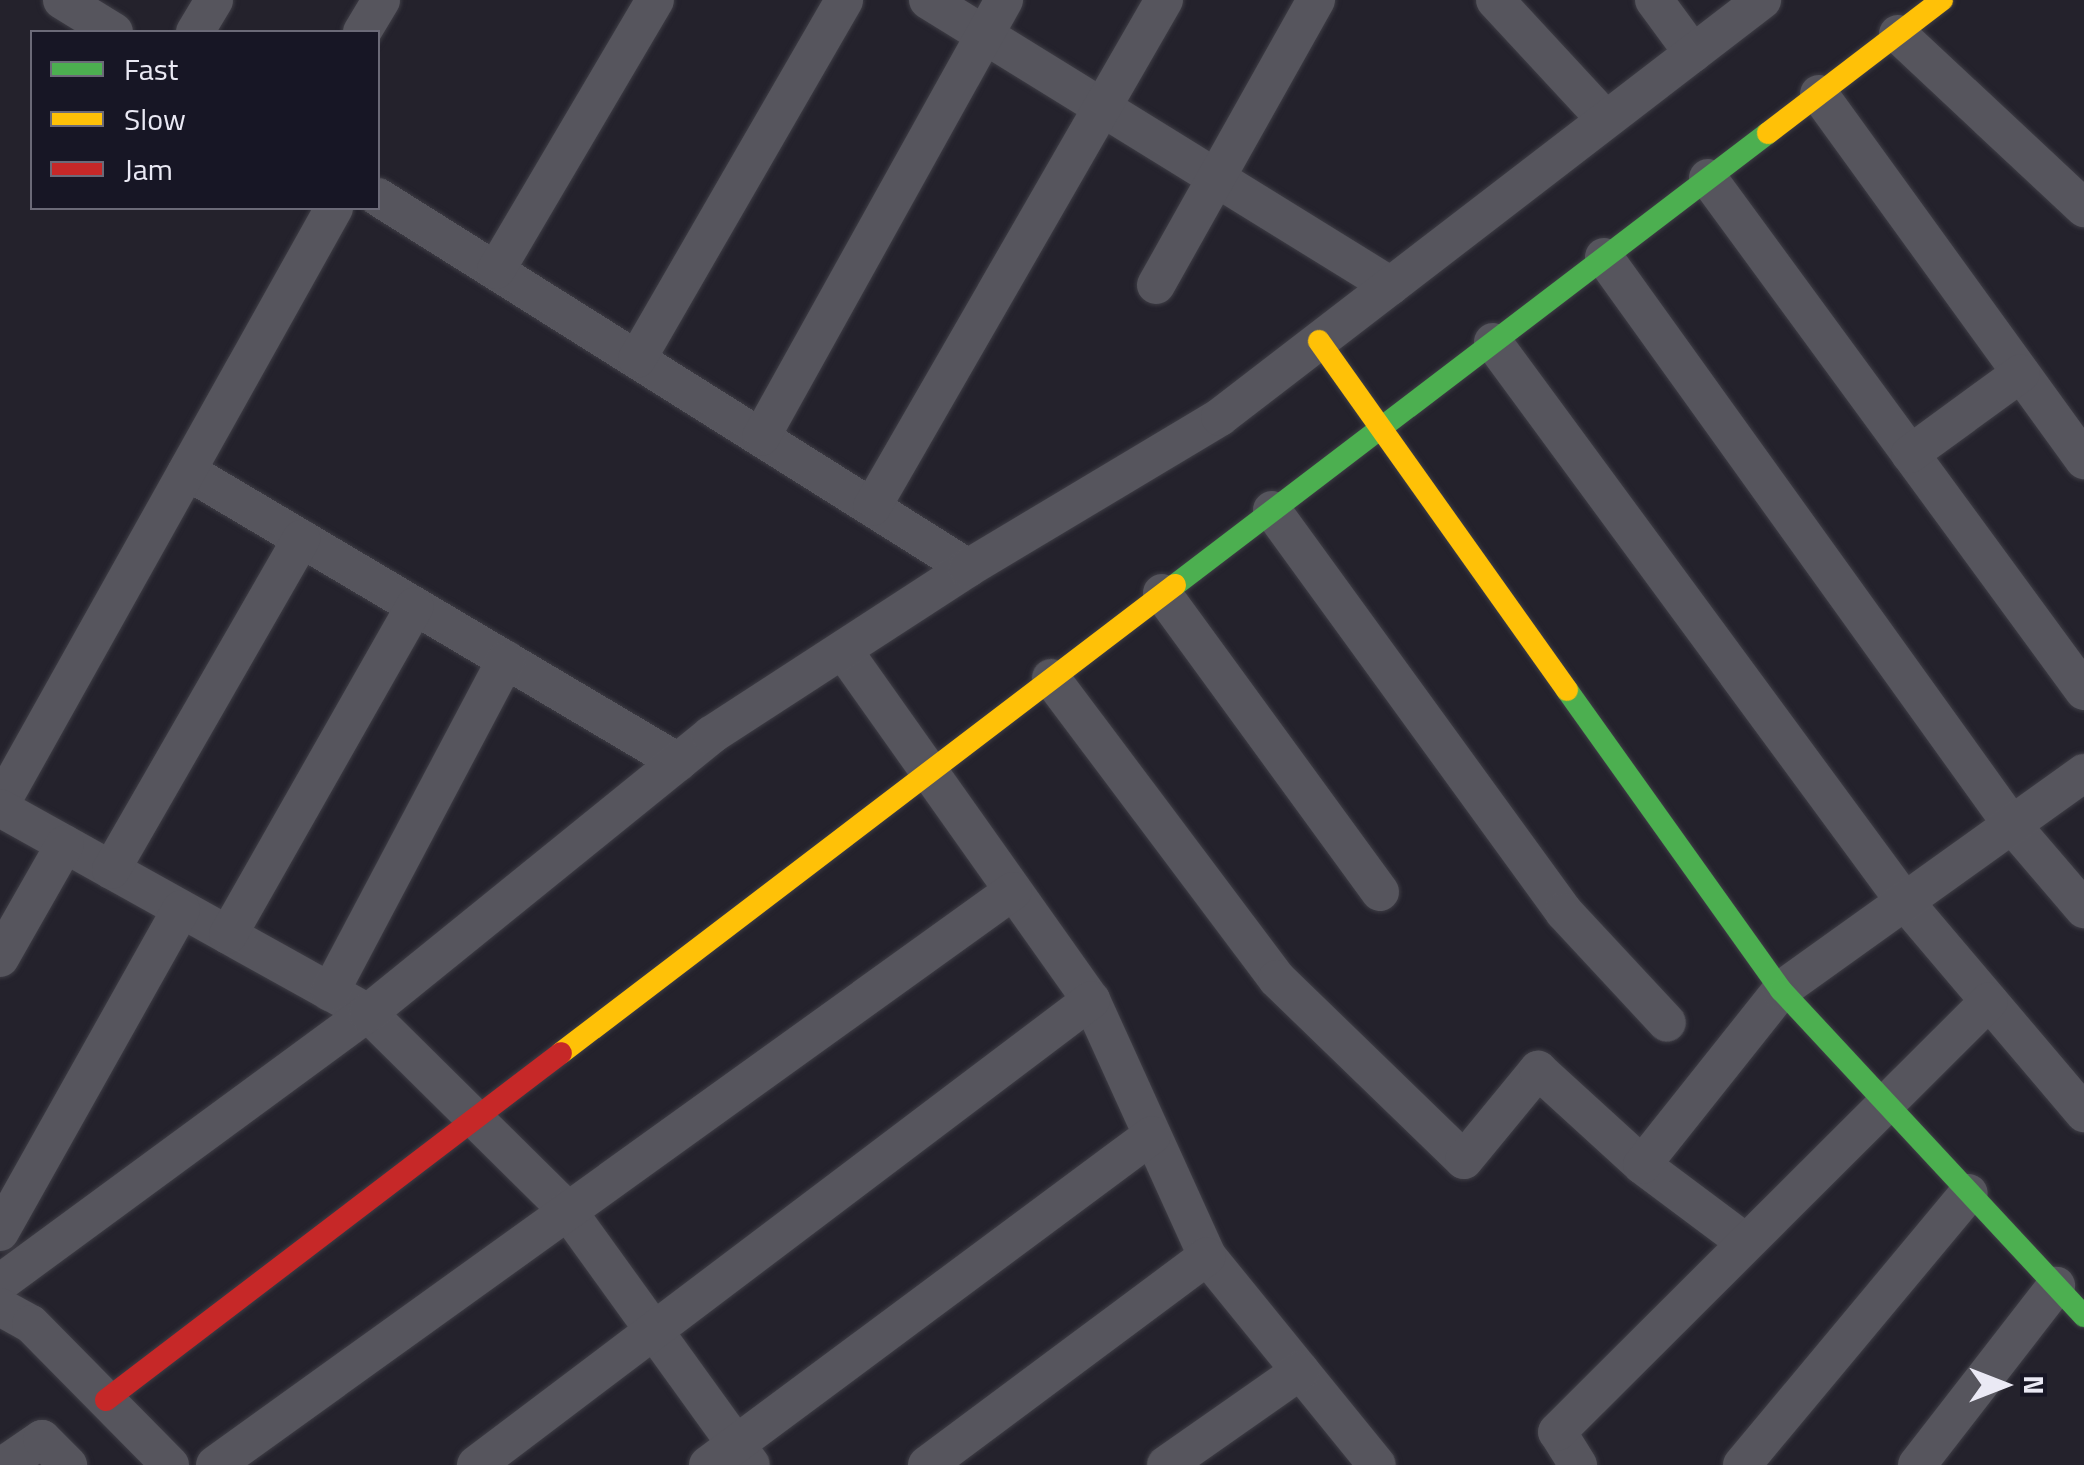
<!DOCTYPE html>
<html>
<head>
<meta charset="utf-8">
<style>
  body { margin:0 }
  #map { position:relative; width:2084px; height:1465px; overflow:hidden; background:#24222c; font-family:"Titillium Web",sans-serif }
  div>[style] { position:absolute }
  .roads { filter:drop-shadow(0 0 2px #3e3d45) drop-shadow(0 0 2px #3e3d45) }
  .street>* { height:38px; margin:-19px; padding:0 19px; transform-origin:19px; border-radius:19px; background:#56555d }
  .fast>* { height:22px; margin:-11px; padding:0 11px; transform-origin:11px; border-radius:11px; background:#4caf50 }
  .slow>* { height:22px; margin:-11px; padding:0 11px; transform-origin:11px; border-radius:11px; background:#ffc107 }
  .jam>* { height:22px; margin:-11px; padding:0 11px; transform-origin:11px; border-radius:11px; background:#c62828 }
  span { translate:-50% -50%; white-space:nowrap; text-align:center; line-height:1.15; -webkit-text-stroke:9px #171625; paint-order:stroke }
  .legend { position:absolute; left:30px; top:30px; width:350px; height:180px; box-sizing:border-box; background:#171625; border:2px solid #6b6a78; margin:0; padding:12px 18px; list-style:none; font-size:30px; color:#eae9f4 }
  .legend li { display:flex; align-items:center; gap:20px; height:50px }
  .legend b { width:50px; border:2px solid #6b6a78 }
  .north { position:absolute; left:1954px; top:1335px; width:100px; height:100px; -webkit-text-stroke:8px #171625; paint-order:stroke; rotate:90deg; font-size:28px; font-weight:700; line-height:40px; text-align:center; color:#eae9f4 }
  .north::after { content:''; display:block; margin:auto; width:35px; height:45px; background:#eae9f4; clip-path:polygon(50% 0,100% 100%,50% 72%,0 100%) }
</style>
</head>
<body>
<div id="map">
  <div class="roads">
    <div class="street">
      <i style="left:62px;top:0;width:61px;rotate:31.6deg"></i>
      <i style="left:928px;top:0;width:544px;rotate:31.7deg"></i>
      <i style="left:1495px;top:0;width:163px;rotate:47.2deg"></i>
      <i style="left:1654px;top:0;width:66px;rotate:53.7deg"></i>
      <i style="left:195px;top:32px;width:37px;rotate:-59deg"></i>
      <i style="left:362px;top:32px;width:37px;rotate:-59deg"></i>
      <i style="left:1898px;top:34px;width:255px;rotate:43.1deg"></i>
      <i style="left:1819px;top:94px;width:452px;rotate:54.1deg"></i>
      <i style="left:1708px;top:178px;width:636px;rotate:53.76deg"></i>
      <i style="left:378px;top:197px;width:697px;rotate:32.16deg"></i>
      <i style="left:1604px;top:257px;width:699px;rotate:54.31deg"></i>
      <i style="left:2012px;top:825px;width:111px;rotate:49.4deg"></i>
      <i style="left:496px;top:270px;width:313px;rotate:-59.5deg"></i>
      <i style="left:1156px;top:285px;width:327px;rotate:-60.7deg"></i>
      <i style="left:1493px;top:342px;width:695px;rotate:53.66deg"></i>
      <i style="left:1905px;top:902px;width:277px;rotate:49.7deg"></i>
      <i style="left:637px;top:359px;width:414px;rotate:-60deg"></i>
      <i style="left:761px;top:437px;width:500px;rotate:-60.92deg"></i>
      <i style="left:1910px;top:454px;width:137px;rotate:-36.1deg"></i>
      <i style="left:187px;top:471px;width:571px;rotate:30.65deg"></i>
      <i style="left:872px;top:507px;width:585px;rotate:-60.06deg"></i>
      <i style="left:1272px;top:510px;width:497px;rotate:54deg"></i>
      <i style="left:1564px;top:912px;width:151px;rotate:47.1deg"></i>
      <i style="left:1162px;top:593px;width:370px;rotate:53.9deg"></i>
      <i style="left:843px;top:650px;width:429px;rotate:54.7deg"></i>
      <i style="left:1091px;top:1000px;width:281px;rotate:65.6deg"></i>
      <i style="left:1207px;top:1256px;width:269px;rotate:50.9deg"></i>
      <i style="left:1051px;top:678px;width:376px;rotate:53.1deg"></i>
      <i style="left:1277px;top:979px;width:260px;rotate:44.1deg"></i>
      <i style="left:1464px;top:1160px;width:117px;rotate:-50.6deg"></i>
      <i style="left:1538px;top:1070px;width:141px;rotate:42.4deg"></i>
      <i style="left:1642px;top:1165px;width:129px;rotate:36.8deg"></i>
      <i style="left:0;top:805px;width:684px;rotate:-60.77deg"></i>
      <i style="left:0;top:808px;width:421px;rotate:29.1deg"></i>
      <i style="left:368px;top:1013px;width:280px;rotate:44.7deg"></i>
      <i style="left:567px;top:1210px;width:314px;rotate:54.2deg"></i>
      <i style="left:111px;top:870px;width:382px;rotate:-60.1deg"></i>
      <i style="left:228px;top:935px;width:378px;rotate:-60.4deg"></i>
      <i style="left:0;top:958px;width:131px;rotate:-60.3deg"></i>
      <i style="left:330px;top:992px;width:376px;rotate:-62.1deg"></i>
      <i style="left:1642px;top:1165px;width:223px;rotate:-51.5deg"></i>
      <i style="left:1781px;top:990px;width:373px;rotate:-35.6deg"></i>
      <i style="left:0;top:1232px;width:370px;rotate:-60.7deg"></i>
      <i style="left:0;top:1283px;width:456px;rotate:-36.3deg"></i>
      <i style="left:368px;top:1013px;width:442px;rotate:-39deg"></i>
      <i style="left:711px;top:735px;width:306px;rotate:-33deg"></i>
      <i style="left:968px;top:568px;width:294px;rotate:-30.9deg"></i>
      <i style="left:1220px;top:417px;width:684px;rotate:-37.57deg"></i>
      <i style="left:0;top:1307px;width:35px;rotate:29deg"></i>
      <i style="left:31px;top:1324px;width:198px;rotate:45.4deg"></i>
      <i style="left:4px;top:1465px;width:46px;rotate:-34.4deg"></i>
      <i style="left:42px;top:1439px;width:37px;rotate:45deg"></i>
      <i style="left:215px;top:1465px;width:983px;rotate:-35.73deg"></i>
      <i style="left:476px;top:1465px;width:771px;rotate:-37.09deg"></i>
      <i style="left:708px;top:1465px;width:553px;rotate:-36.62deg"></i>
      <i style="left:927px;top:1465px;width:349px;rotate:-36.7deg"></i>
      <i style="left:1166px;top:1465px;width:164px;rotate:-35deg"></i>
      <i style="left:1578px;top:1465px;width:39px;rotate:-122deg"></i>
      <i style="left:1557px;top:1432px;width:610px;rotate:-44.93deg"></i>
      <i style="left:1742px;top:1465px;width:354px;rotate:-50.2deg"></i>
      <i style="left:1917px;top:1465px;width:227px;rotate:-52.2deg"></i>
    </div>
    <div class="fast">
      <i style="left:1175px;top:585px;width:746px;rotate:-37.32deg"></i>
      <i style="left:1567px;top:690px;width:369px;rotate:54.5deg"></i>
      <i style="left:1781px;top:990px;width:445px;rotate:47.1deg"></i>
    </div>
    <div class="slow">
      <i style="left:1768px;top:133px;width:219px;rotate:-37.4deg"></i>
      <i style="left:1319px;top:341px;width:428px;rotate:54.6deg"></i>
      <i style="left:561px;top:1053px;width:772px;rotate:-37.32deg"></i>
    </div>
    <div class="jam">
      <i style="left:106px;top:1400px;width:572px;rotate:-37.33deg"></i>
    </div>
  </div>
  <ul class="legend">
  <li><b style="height:12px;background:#4caf50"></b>Fast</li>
  <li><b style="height:12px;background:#ffc107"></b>Slow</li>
  <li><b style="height:12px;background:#c62828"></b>Jam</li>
  </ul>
  <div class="north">N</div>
</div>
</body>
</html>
